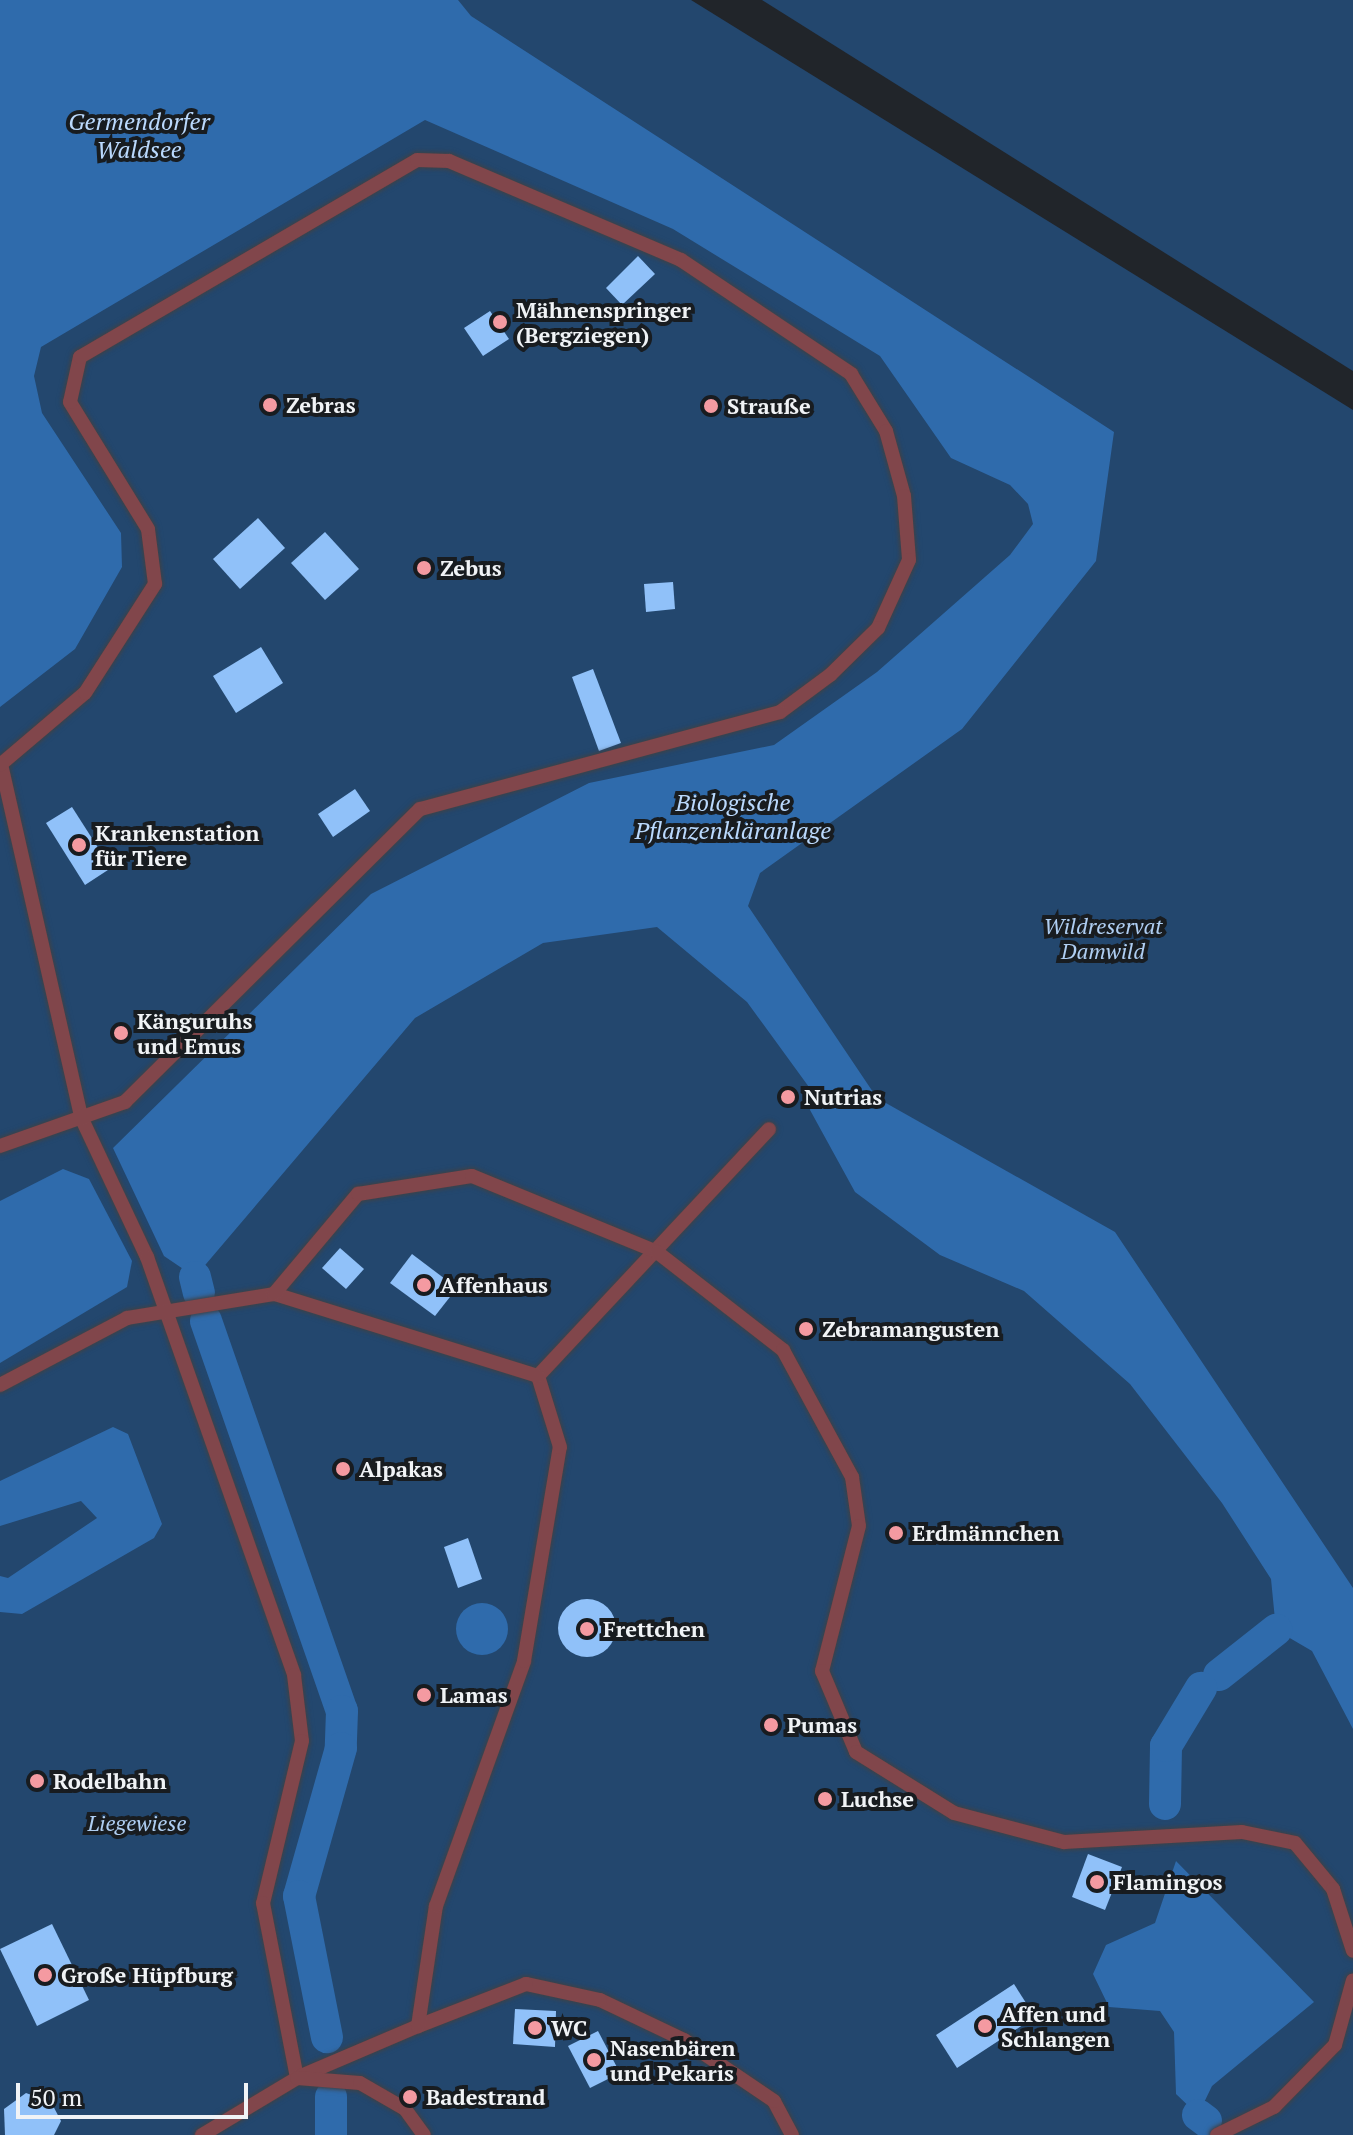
<!DOCTYPE html>
<html>
<head>
<meta charset="utf-8">
<style>
  body { margin:0 }
  #map { position:relative; width:1353px; height:2135px; overflow:hidden; background:#21252a; font-family:"PT Serif",serif }
  div>[style] { position:absolute }
  .green>* { inset:0; background:#23476e }
  .water>* { inset:0; background:#2f6bac }
  .round { border-radius:50% }
  .canal>* { height:32px; margin:-16px; padding:0 16px; transform-origin:16px; border-radius:16px; background:#2f6bac }
  .building>* { inset:0; background:#90c1f9 }
  .roads { filter:drop-shadow(0 0 2px #3e4247) drop-shadow(0 0 2px #3e4247) }
  .service>* { height:14px; margin:-7px; padding:0 7px; transform-origin:7px; border-radius:7px; background:#81464b }
  .dots>* { width:22px; height:22px; translate:-50% -50%; box-sizing:border-box; border:4px solid #181c20; border-radius:50% }
  span { translate:-50% -50%; white-space:nowrap; text-align:center; line-height:1.15; -webkit-text-stroke:8px #181c20; paint-order:stroke }
  .poi-label { font-size:22px; color:#f0f3f6; font-weight:700 }
  .left { translate:0 -50%; text-align:left }
  .park-label { font-size:22px; color:#afcef2; font-style:italic }
  .water-label { font-size:24px; color:#bad9fd; font-style:italic }
  .scale { position:absolute; left:16px; top:2083px; width:232px; height:36px; box-sizing:border-box; border:4px solid #f0f3f6; border-top:0; padding-left:10px; font-size:24px; line-height:28px; white-space:nowrap; color:#f0f3f6; -webkit-text-stroke:6px #181c20; paint-order:stroke }
</style>
</head>
<body>
<div id="map">
  <div class="green">
    <i style="clip-path:polygon(0 0,691px 0,1353px 410px,1353px 2135px,0 2135px)"></i>
    <i style="clip-path:polygon(762px 0,1353px 0,1353px 371px)"></i>
  </div>
  <div class="water">
    <i style="clip-path:polygon(0 0,458px 0,471px 16px,1114px 432px,1096px 561px,962px 729px,760px 873px,748px 906px,877px 1098px,1115px 1232px,1353px 1588px,1353px 1729px,1312px 1651px,1276px 1630px,1271px 1579px,1222px 1503px,1130px 1384px,1024px 1291px,940px 1255px,855px 1192px,810px 1110px,814px 1094px,747px 1002px,657px 927px,543px 943px,415px 1018px,195px 1277px,164px 1256px,113px 1148px,371px 894px,589px 783px,774px 745px,877px 672px,1010px 555px,1033px 524px,1028px 504px,1010px 485px,951px 458px,880px 356px,673px 229px,425px 120px,41px 347px,34px 376px,42px 413px,121px 533px,122px 567px,75px 649px,0 707px)"></i>
    <i style="clip-path:polygon(63px 1169px,89px 1179px,132px 1261px,127px 1287px,0 1363px,0 1201px)"></i>
    <i style="clip-path:polygon(113px 1427px,128px 1434px,162px 1524px,154px 1538px,22px 1614px,0 1612px,0 1576px,8px 1578px,97px 1518px,81px 1501px,0 1526px,0 1481px)"></i>
    <i class="round" style="left:456px;top:1603px;width:52px;height:52px"></i>
    <i style="clip-path:polygon(1176px 1861px,1314px 2002px,1212px 2086px,1198px 2115px,1176px 2094px,1174px 2032px,1160px 2011px,1109px 2007px,1093px 1974px,1106px 1945px,1155px 1923px)"></i>
  </div>
  <div class="canal">
    <i style="left:195px;top:1277px;width:16px;rotate:76deg"></i>
    <i style="left:206px;top:1321px;width:413px;rotate:70.8deg"></i>
    <i style="left:342px;top:1711px;width:37px;rotate:92deg"></i>
    <i style="left:341px;top:1748px;width:154px;rotate:105.8deg"></i>
    <i style="left:299px;top:1896px;width:144px;rotate:78.8deg"></i>
    <i style="left:1219px;top:1675px;width:73px;rotate:-38.3deg"></i>
    <i style="left:1165px;top:1804px;width:58px;rotate:-89deg"></i>
    <i style="left:1166px;top:1746px;width:68px;rotate:-58.9deg"></i>
    <i style="left:331px;top:2097px;width:38px;rotate:90deg"></i>
    <i style="left:1198px;top:2115px;width:10px;rotate:37deg"></i>
  </div>
  <div class="building">
    <i style="clip-path:polygon(638px 256px,655px 274px,622px 305px,606px 288px)"></i>
    <i style="clip-path:polygon(490px 311px,509px 339px,483px 356px,464px 328px)"></i>
    <i style="clip-path:polygon(258px 518px,285px 548px,240px 589px,213px 559px)"></i>
    <i style="clip-path:polygon(325px 532px,359px 569px,325px 600px,291px 563px)"></i>
    <i style="clip-path:polygon(673px 582px,675px 609px,646px 612px,644px 584px)"></i>
    <i style="clip-path:polygon(261px 647px,283px 683px,236px 713px,213px 676px)"></i>
    <i style="clip-path:polygon(593px 669px,621px 743px,599px 751px,572px 677px)"></i>
    <i style="clip-path:polygon(355px 789px,370px 811px,333px 837px,318px 814px)"></i>
    <i style="clip-path:polygon(72px 807px,111px 868px,85px 885px,46px 823px)"></i>
    <i style="clip-path:polygon(340px 1248px,364px 1269px,346px 1289px,322px 1268px)"></i>
    <i style="clip-path:polygon(412px 1254px,457px 1288px,435px 1316px,390px 1283px)"></i>
    <i style="clip-path:polygon(468px 1538px,482px 1579px,458px 1588px,444px 1547px)"></i>
    <i class="round" style="left:558px;top:1599px;width:58px;height:58px"></i>
    <i style="clip-path:polygon(1088px 1854px,1122px 1867px,1105px 1910px,1072px 1897px)"></i>
    <i style="clip-path:polygon(52px 1924px,89px 2000px,37px 2026px,0 1949px)"></i>
    <i style="clip-path:polygon(1014px 1984px,1035px 2017px,957px 2068px,936px 2035px)"></i>
    <i style="clip-path:polygon(515px 2009px,556px 2011px,555px 2047px,513px 2044px)"></i>
    <i style="clip-path:polygon(598px 2031px,620px 2073px,590px 2088px,568px 2046px)"></i>
    <i style="clip-path:polygon(26px 2093px,51px 2102px,61px 2121px,54px 2135px,5px 2135px,4px 2109px)"></i>
  </div>
  <div class="roads">
    <div class="service">
      <i style="left:1px;top:764px;width:362px;rotate:77.2deg"></i>
      <i style="left:81px;top:1117px;width:155px;rotate:64.8deg"></i>
      <i style="left:147px;top:1257px;width:443px;rotate:70.6deg"></i>
      <i style="left:294px;top:1675px;width:66px;rotate:83.1deg"></i>
      <i style="left:302px;top:1741px;width:167px;rotate:103.5deg"></i>
      <i style="left:263px;top:1903px;width:178px;rotate:79deg"></i>
      <i style="left:297px;top:2078px;width:111px;rotate:149deg"></i>
      <i style="left:0;top:765px;width:111px;rotate:-40.3deg"></i>
      <i style="left:85px;top:693px;width:130px;rotate:-57.3deg"></i>
      <i style="left:155px;top:584px;width:55px;rotate:-97.3deg"></i>
      <i style="left:148px;top:529px;width:149px;rotate:-121.6deg"></i>
      <i style="left:70px;top:402px;width:46px;rotate:-77.5deg"></i>
      <i style="left:80px;top:357px;width:390px;rotate:-30.3deg"></i>
      <i style="left:417px;top:160px;width:32px;rotate:2deg"></i>
      <i style="left:449px;top:161px;width:252px;rotate:23.1deg"></i>
      <i style="left:681px;top:260px;width:205px;rotate:33.8deg"></i>
      <i style="left:851px;top:374px;width:67px;rotate:58.4deg"></i>
      <i style="left:886px;top:431px;width:67px;rotate:74.5deg"></i>
      <i style="left:904px;top:496px;width:64px;rotate:85.5deg"></i>
      <i style="left:909px;top:560px;width:75px;rotate:114.5deg"></i>
      <i style="left:878px;top:628px;width:67px;rotate:135.6deg"></i>
      <i style="left:830px;top:675px;width:62px;rotate:143.5deg"></i>
      <i style="left:780px;top:712px;width:373px;rotate:164.9deg"></i>
      <i style="left:420px;top:809px;width:416px;rotate:135.2deg"></i>
      <i style="left:125px;top:1102px;width:133px;rotate:160.6deg"></i>
      <i style="left:538px;top:1376px;width:338px;rotate:-46.9deg"></i>
      <i style="left:0;top:1385px;width:144px;rotate:-27.8deg"></i>
      <i style="left:127px;top:1318px;width:149px;rotate:-9.3deg"></i>
      <i style="left:301px;top:2076px;width:127px;rotate:-23.1deg"></i>
      <i style="left:297px;top:2078px;width:63px;rotate:4.5deg"></i>
      <i style="left:360px;top:2083px;width:52px;rotate:30deg"></i>
      <i style="left:405px;top:2109px;width:32px;rotate:54deg"></i>
      <i style="left:792px;top:2135px;width:38px;rotate:-118deg"></i>
      <i style="left:774px;top:2101px;width:109px;rotate:-145.9deg"></i>
      <i style="left:684px;top:2040px;width:93px;rotate:-154.5deg"></i>
      <i style="left:600px;top:2000px;width:76px;rotate:-167.8deg"></i>
      <i style="left:526px;top:1984px;width:116px;rotate:158.7deg"></i>
      <i style="left:418px;top:2026px;width:121px;rotate:-81.5deg"></i>
      <i style="left:436px;top:1906px;width:260px;rotate:-70.2deg"></i>
      <i style="left:524px;top:1661px;width:217px;rotate:-80.5deg"></i>
      <i style="left:560px;top:1447px;width:74px;rotate:-107.2deg"></i>
      <i style="left:538px;top:1376px;width:276px;rotate:-162.7deg"></i>
      <i style="left:274px;top:1294px;width:131px;rotate:-50deg"></i>
      <i style="left:358px;top:1194px;width:115px;rotate:-9deg"></i>
      <i style="left:472px;top:1176px;width:200px;rotate:22.3deg"></i>
      <i style="left:657px;top:1252px;width:160px;rotate:37.9deg"></i>
      <i style="left:783px;top:1350px;width:145px;rotate:61.5deg"></i>
      <i style="left:852px;top:1477px;width:49px;rotate:81.9deg"></i>
      <i style="left:859px;top:1526px;width:150px;rotate:104.3deg"></i>
      <i style="left:822px;top:1671px;width:88px;rotate:67.2deg"></i>
      <i style="left:856px;top:1752px;width:115px;rotate:31.9deg"></i>
      <i style="left:954px;top:1813px;width:114px;rotate:14.8deg"></i>
      <i style="left:1064px;top:1842px;width:178px;rotate:-3.2deg"></i>
      <i style="left:1242px;top:1832px;width:54px;rotate:11.7deg"></i>
      <i style="left:1295px;top:1843px;width:60px;rotate:50.4deg"></i>
      <i style="left:1333px;top:1889px;width:65px;rotate:72.1deg"></i>
      <i style="left:1217px;top:2135px;width:64px;rotate:-26.2deg"></i>
      <i style="left:1274px;top:2107px;width:87px;rotate:-45.5deg"></i>
      <i style="left:1335px;top:2045px;width:67px;rotate:-74.5deg"></i>
    </div>
  </div>
  <div class="dots">
    <i style="left:500px;top:322px;background:#f49aa1"></i>
    <i style="left:270px;top:405px;background:#f49aa1"></i>
    <i style="left:711px;top:406px;background:#f49aa1"></i>
    <i style="left:424px;top:568px;background:#f49aa1"></i>
    <i style="left:79px;top:845px;background:#f49aa1"></i>
    <i style="left:121px;top:1033px;background:#f49aa1"></i>
    <i style="left:788px;top:1097px;background:#f49aa1"></i>
    <i style="left:424px;top:1285px;background:#f49aa1"></i>
    <i style="left:806px;top:1329px;background:#f49aa1"></i>
    <i style="left:343px;top:1469px;background:#f49aa1"></i>
    <i style="left:896px;top:1533px;background:#f49aa1"></i>
    <i style="left:587px;top:1629px;background:#f49aa1"></i>
    <i style="left:424px;top:1695px;background:#f49aa1"></i>
    <i style="left:771px;top:1725px;background:#f49aa1"></i>
    <i style="left:37px;top:1781px;background:#f49aa1"></i>
    <i style="left:825px;top:1799px;background:#f49aa1"></i>
    <i style="left:1097px;top:1882px;background:#f49aa1"></i>
    <i style="left:45px;top:1975px;background:#f49aa1"></i>
    <i style="left:985px;top:2026px;background:#f49aa1"></i>
    <i style="left:535px;top:2028px;background:#f49aa1"></i>
    <i style="left:594px;top:2060px;background:#f49aa1"></i>
    <i style="left:410px;top:2097px;background:#f49aa1"></i>
  </div>
  <div class="poi-label">
    <span class="left" style="left:516px;top:322px">Mähnenspringer<br>(Bergziegen)</span>
    <span class="left" style="left:286px;top:405px">Zebras</span>
    <span class="left" style="left:727px;top:406px">Strauße</span>
    <span class="left" style="left:440px;top:568px">Zebus</span>
    <span class="left" style="left:95px;top:845px">Krankenstation<br>für Tiere</span>
    <span class="left" style="left:137px;top:1033px">Känguruhs<br>und Emus</span>
    <span class="left" style="left:804px;top:1097px">Nutrias</span>
    <span class="left" style="left:440px;top:1285px">Affenhaus</span>
    <span class="left" style="left:822px;top:1329px">Zebramangusten</span>
    <span class="left" style="left:359px;top:1469px">Alpakas</span>
    <span class="left" style="left:912px;top:1533px">Erdmännchen</span>
    <span class="left" style="left:603px;top:1629px">Frettchen</span>
    <span class="left" style="left:440px;top:1695px">Lamas</span>
    <span class="left" style="left:787px;top:1725px">Pumas</span>
    <span class="left" style="left:53px;top:1781px">Rodelbahn</span>
    <span class="left" style="left:841px;top:1799px">Luchse</span>
    <span class="left" style="left:1113px;top:1882px">Flamingos</span>
    <span class="left" style="left:61px;top:1975px">Große Hüpfburg</span>
    <span class="left" style="left:1001px;top:2026px">Affen und<br>Schlangen</span>
    <span class="left" style="left:551px;top:2028px">WC</span>
    <span class="left" style="left:610px;top:2060px">Nasenbären<br>und Pekaris</span>
    <span class="left" style="left:426px;top:2097px">Badestrand</span>
  </div>
  <div class="park-label">
    <span style="left:1103px;top:938px">Wildreservat<br>Damwild</span>
    <span style="left:137px;top:1823px">Liegewiese</span>
  </div>
  <div class="water-label">
    <span style="left:139px;top:136px">Germendorfer<br>Waldsee</span>
    <span style="left:733px;top:817px">Biologische<br>Pflanzenkläranlage</span>
  </div>
  <div class="scale">50 m</div>
</div>
</body>
</html>
